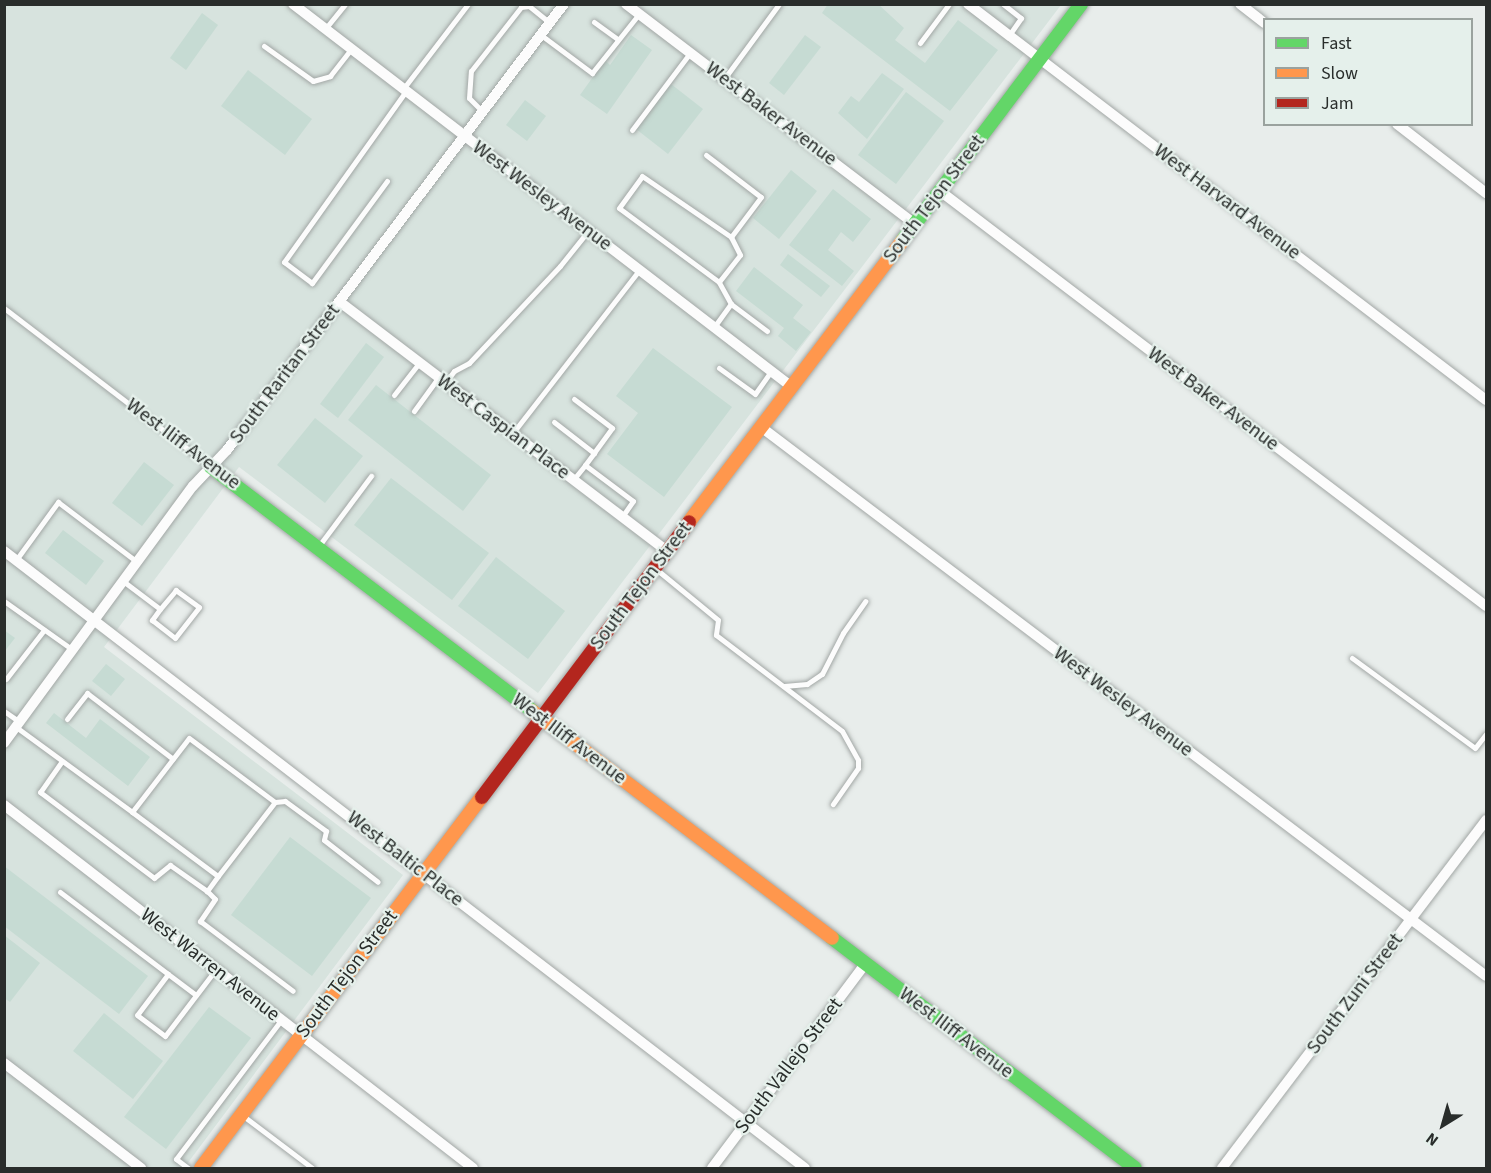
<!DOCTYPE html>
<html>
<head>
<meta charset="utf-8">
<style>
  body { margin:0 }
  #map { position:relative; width:1491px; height:1173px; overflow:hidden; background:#e8edeb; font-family:"Source Sans 3",sans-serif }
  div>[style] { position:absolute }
  .built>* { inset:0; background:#d7e3de }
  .building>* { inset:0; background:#c6dbd3 }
  .roads { filter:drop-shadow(0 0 2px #a2a7a5) drop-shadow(0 0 2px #a2a7a5) }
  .lane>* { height:5px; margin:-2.5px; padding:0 2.5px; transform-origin:2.5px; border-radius:2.5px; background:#fcfcfc }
  .street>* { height:10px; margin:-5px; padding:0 5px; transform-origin:5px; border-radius:5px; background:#fcfcfc }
  .fast>* { height:14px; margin:-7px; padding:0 7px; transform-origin:7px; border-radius:7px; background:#63d668 }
  .slow>* { height:14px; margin:-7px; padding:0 7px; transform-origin:7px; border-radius:7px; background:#ff974d }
  .jam>* { height:14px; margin:-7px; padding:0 7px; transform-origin:7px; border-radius:7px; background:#b3261e }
  span { translate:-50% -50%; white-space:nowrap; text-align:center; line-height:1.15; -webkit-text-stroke:4.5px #e5f0eb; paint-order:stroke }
  .street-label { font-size:20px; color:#292d2b }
  .frame { position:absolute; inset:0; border:6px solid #292d2b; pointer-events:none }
  .legend { position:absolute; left:1263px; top:18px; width:210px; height:108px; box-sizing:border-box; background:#e5f0eb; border:2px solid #9aa29e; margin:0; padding:8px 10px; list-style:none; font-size:18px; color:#292d2b }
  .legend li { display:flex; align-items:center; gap:12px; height:30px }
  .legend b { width:30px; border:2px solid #9aa29e }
  .north { position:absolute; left:1413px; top:1095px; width:60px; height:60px; -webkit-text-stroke:4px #e5f0eb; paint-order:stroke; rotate:217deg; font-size:16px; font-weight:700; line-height:24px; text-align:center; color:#292d2b }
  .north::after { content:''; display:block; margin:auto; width:21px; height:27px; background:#292d2b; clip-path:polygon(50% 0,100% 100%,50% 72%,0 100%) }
</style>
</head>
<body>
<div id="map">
  <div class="built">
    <i style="clip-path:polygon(5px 5px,1061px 5px,538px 693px,239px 467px,104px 647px,403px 875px,184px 1168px,5px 1168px)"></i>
  </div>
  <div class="building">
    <i style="clip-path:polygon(828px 4px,878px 4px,904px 28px,895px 40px,925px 63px,958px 20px,998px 50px,950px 111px,822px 13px)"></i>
    <i style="clip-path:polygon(202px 13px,218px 25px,186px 70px,170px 58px)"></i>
    <i style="clip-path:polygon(631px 35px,652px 50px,607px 114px,580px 95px,605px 60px,610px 65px)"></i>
    <i style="clip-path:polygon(805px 35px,821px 47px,784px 95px,769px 83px)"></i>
    <i style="clip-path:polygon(248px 70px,312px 119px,285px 155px,221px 106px)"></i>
    <i style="clip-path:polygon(882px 73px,904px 89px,867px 139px,838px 113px,851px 96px,859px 102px)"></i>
    <i style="clip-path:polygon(671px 84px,703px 109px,668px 154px,636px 129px)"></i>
    <i style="clip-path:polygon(906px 92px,944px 121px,896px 184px,858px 155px)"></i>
    <i style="clip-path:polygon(525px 100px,546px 116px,527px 141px,506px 125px)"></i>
    <i style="clip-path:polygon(791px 170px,817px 191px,779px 239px,753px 218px)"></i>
    <i style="clip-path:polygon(833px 189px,871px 219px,853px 242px,841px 232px,828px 250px,854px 271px,842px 286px,789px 245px)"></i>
    <i style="clip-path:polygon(788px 254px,830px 286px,821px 297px,780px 265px)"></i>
    <i style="clip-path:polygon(754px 267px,803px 305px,793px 318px,811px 332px,796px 351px,778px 336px,784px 328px,736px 291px)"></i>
    <i style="clip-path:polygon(366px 343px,384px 357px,338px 418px,320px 404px)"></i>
    <i style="clip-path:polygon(653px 348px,732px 407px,664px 497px,607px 454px,638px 413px,616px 396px)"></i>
    <i style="clip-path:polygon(376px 385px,491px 475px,463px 511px,348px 420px)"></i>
    <i style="clip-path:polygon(315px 418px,363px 456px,325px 503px,277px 465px)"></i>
    <i style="clip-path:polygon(144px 462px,174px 485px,142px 526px,112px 503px)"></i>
    <i style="clip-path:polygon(391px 478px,489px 553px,452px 600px,354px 525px)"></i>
    <i style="clip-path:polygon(63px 530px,104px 561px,86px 585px,45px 553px)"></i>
    <i style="clip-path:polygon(496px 557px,565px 611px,528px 659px,458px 606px)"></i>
    <i style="clip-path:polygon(4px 630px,15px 638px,4px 652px)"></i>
    <i style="clip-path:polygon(106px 664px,125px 679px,111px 696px,92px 681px)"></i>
    <i style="clip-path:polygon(54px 713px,86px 738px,100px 719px,150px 757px,128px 786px,46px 723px)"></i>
    <i style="clip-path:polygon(290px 837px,371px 898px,312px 976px,231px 915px)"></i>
    <i style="clip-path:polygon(4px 866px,148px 976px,119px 1014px,4px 926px)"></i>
    <i style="clip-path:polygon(4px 935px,40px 963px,10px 1002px,4px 998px)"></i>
    <i style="clip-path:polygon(209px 1007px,251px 1038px,166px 1149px,124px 1117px)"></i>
    <i style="clip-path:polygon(104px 1013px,163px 1061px,133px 1099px,73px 1051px)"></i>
  </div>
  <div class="roads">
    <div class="lane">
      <i style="left:1003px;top:4px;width:23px;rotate:38deg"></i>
      <i style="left:1021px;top:18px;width:21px;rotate:125deg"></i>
      <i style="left:594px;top:22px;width:29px;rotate:36deg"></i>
      <i style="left:325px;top:29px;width:32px;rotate:-51deg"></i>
      <i style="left:541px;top:35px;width:64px;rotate:36.7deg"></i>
      <i style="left:592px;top:73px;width:75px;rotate:-51.5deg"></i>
      <i style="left:920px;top:43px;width:49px;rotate:-53.4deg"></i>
      <i style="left:264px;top:46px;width:60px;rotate:35.5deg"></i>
      <i style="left:313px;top:81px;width:18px;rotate:-16deg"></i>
      <i style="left:330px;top:76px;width:34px;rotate:-52deg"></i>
      <i style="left:724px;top:79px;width:93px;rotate:-53.7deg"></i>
      <i style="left:403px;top:89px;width:107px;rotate:-52.6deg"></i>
      <i style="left:482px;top:111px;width:18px;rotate:-135deg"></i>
      <i style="left:469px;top:98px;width:27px;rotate:-86deg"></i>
      <i style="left:471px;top:71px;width:81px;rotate:-52deg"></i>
      <i style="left:521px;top:7px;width:8px;rotate:-7deg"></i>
      <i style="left:529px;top:6px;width:27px;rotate:39deg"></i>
      <i style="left:632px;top:130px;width:96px;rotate:-53deg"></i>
      <i style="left:706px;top:155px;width:69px;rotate:37.4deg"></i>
      <i style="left:761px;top:197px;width:50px;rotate:126.9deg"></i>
      <i style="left:387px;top:181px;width:127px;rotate:126.3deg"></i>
      <i style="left:312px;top:283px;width:35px;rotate:-143deg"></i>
      <i style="left:284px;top:262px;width:210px;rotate:-54.5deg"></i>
      <i style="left:731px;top:304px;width:45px;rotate:36.9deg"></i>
      <i style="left:4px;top:308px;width:260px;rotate:37.5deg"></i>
      <i style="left:714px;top:327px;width:29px;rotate:-54deg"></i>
      <i style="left:731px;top:304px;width:25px;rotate:-119deg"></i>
      <i style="left:719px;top:282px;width:124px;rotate:-143.5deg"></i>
      <i style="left:619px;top:208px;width:39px;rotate:-54deg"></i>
      <i style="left:642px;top:176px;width:108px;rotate:34.4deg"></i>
      <i style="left:731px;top:237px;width:20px;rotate:63deg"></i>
      <i style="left:740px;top:255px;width:34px;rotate:128deg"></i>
      <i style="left:719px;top:368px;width:44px;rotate:35.8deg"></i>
      <i style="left:755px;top:394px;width:28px;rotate:-55deg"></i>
      <i style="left:445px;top:383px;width:15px;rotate:-53deg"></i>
      <i style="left:454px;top:371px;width:17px;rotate:-28deg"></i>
      <i style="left:469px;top:363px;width:133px;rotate:-46.8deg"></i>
      <i style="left:560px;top:266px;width:45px;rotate:-51.3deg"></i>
      <i style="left:394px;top:395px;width:41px;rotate:-52deg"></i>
      <i style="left:574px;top:399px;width:48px;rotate:37.3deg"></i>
      <i style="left:612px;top:428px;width:31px;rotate:126deg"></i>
      <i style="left:414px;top:411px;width:41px;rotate:-54deg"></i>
      <i style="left:554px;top:422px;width:51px;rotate:37.8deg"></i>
      <i style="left:594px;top:453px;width:15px;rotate:127deg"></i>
      <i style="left:585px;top:465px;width:60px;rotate:36.9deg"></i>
      <i style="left:633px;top:501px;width:19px;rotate:125deg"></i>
      <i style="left:512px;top:434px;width:207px;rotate:-52.2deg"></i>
      <i style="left:573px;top:480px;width:19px;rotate:-51deg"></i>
      <i style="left:318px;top:547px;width:89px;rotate:-53.3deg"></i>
      <i style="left:16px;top:560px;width:72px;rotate:-54.1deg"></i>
      <i style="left:58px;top:502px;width:99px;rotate:37.2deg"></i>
      <i style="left:656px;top:569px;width:80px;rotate:39.4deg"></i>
      <i style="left:718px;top:620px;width:15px;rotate:98deg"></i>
      <i style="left:716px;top:635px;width:158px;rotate:37.3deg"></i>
      <i style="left:842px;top:731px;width:33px;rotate:61deg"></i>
      <i style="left:858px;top:760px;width:8px;rotate:90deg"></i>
      <i style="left:858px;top:768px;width:44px;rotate:124.8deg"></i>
      <i style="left:123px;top:581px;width:46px;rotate:37.1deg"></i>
      <i style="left:160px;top:609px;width:14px;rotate:126deg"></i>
      <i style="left:152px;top:620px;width:29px;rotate:38deg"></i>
      <i style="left:175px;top:638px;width:39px;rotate:-52deg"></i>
      <i style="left:199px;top:607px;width:29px;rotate:-144deg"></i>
      <i style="left:176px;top:590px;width:25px;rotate:130deg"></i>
      <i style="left:4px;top:601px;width:85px;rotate:35.4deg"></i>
      <i style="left:1352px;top:658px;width:152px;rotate:36.2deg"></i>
      <i style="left:1475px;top:748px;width:18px;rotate:-52deg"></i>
      <i style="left:6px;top:679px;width:62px;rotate:-52.2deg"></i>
      <i style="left:784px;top:686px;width:23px;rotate:-5deg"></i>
      <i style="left:807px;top:684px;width:18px;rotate:-34deg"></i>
      <i style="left:822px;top:674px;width:46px;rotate:-62.9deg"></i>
      <i style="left:843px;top:633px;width:39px;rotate:-55deg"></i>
      <i style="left:4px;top:711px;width:19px;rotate:35deg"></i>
      <i style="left:67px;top:719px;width:33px;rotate:-52deg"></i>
      <i style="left:87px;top:693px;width:108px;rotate:37.5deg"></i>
      <i style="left:16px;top:727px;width:144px;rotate:36.2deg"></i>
      <i style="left:132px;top:812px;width:93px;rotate:-52.4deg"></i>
      <i style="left:189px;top:738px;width:107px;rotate:36.7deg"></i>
      <i style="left:275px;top:802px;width:10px;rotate:-6deg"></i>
      <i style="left:285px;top:801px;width:51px;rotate:36.2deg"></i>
      <i style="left:326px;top:831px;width:9px;rotate:103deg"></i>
      <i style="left:324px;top:840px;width:68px;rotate:37.9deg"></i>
      <i style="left:62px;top:761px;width:38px;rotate:125deg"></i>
      <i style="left:40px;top:792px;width:143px;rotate:37deg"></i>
      <i style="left:154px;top:878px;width:21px;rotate:-39deg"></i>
      <i style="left:170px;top:865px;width:45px;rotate:35.1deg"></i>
      <i style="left:132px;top:812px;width:107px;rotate:36.7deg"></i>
      <i style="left:218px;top:876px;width:93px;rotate:-52.4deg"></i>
      <i style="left:218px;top:876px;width:19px;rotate:126deg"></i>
      <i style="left:207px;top:891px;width:11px;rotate:45deg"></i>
      <i style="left:215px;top:899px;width:27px;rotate:124deg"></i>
      <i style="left:200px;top:921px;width:116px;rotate:37deg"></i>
      <i style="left:60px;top:892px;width:136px;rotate:37.2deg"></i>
      <i style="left:168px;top:974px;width:51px;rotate:127.1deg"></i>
      <i style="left:137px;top:1015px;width:35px;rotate:37deg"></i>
      <i style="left:165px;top:1036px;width:84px;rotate:-52.7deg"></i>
      <i style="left:168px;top:974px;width:35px;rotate:37deg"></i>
      <i style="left:242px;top:1115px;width:88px;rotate:37.1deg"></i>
      <i style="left:188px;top:1168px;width:15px;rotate:-143deg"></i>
      <i style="left:176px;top:1159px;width:174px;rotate:-52.9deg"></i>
    </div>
    <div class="street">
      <i style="left:293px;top:4px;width:629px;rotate:37.51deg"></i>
      <i style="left:626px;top:4px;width:363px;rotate:37.3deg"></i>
      <i style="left:968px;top:4px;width:652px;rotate:37.4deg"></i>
      <i style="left:1240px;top:4px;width:31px;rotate:38deg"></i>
      <i style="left:1397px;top:124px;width:113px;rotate:37.8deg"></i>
      <i style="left:940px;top:191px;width:686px;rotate:37.24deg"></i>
      <i style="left:340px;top:302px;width:411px;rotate:37.3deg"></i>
      <i style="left:761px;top:427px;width:909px;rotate:37.13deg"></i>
      <i style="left:4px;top:551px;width:1011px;rotate:37.61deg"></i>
      <i style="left:4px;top:743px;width:319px;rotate:-53.7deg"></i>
      <i style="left:193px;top:486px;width:50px;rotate:-46.6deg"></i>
      <i style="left:227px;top:450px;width:559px;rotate:-52.93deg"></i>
      <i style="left:4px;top:805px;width:593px;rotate:37.74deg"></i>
      <i style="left:4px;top:1063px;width:173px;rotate:37.5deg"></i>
      <i style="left:712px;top:1168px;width:255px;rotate:-53.1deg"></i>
      <i style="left:1222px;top:1168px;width:437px;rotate:-52.8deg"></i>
    </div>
    <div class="fast">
      <i style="left:902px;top:241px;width:297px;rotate:-52.9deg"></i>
      <i style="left:211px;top:467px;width:403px;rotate:37.2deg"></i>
      <i style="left:832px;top:938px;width:380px;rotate:37.2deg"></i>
    </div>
    <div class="slow">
      <i style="left:689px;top:522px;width:353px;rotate:-52.8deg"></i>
      <i style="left:532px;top:711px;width:376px;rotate:37.1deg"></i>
      <i style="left:201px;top:1168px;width:465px;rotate:-52.9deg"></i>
    </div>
    <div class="jam">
      <i style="left:482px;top:797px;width:344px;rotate:-53deg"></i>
    </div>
  </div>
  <div class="street-label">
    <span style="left:771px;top:114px;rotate:37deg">West Baker Avenue</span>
    <span style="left:542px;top:196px;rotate:37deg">West Wesley Avenue</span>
    <span style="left:934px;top:199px;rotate:-53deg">South Tejon Street</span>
    <span style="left:1227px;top:202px;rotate:37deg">West Harvard Avenue</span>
    <span style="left:285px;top:374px;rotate:-53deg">South Raritan Street</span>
    <span style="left:1213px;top:399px;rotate:37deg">West Baker Avenue</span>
    <span style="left:503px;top:427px;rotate:37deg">West Caspian Place</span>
    <span style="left:183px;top:444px;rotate:37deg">West Iliff Avenue</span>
    <span style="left:641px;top:586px;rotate:-53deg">South Tejon Street</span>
    <span style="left:1123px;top:702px;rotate:37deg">West Wesley Avenue</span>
    <span style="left:569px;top:739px;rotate:37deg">West Iliff Avenue</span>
    <span style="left:405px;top:859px;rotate:38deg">West Baltic Place</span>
    <span style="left:210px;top:965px;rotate:38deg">West Warren Avenue</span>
    <span style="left:347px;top:974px;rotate:-53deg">South Tejon Street</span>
    <span style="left:1355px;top:994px;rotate:-53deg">South Zuni Street</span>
    <span style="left:956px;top:1033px;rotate:37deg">West Iliff Avenue</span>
    <span style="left:789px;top:1066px;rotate:-53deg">South Vallejo Street</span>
  </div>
  <div class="frame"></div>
  <ul class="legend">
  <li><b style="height:8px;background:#63d668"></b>Fast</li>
  <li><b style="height:8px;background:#ff974d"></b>Slow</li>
  <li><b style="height:8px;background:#b3261e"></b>Jam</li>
  </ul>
  <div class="north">N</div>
</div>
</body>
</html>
